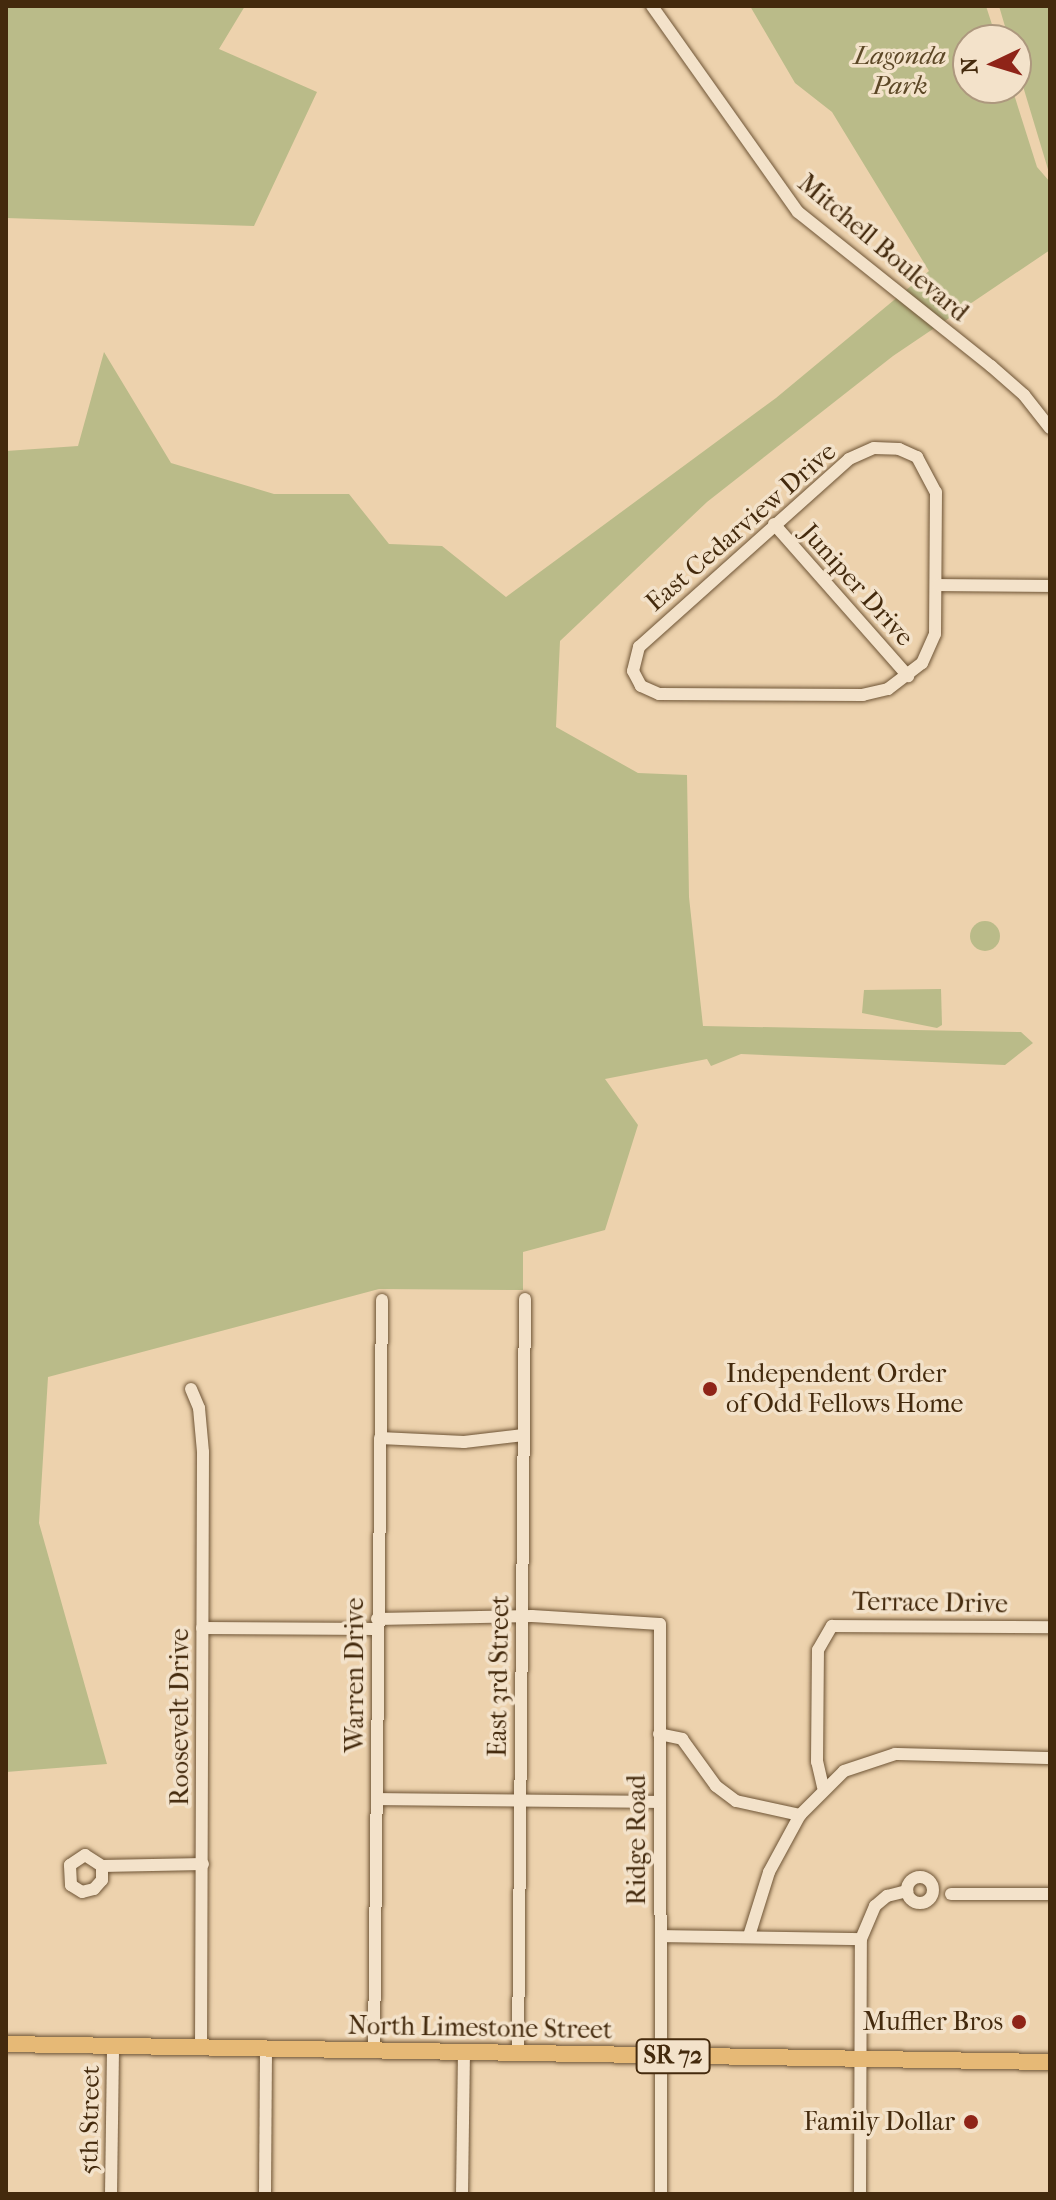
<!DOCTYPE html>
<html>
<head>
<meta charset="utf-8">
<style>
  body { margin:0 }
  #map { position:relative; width:1056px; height:2200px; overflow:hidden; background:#edd2ad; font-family:"IM FELL French Canon",serif }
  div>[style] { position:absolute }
  .green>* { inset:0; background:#babb89 }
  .round { border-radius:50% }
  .roads { filter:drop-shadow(0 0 2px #6e5435) drop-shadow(0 0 2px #6e5435) }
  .minor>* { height:12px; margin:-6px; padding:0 6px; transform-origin:6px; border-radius:6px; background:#f3e2ca }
  .minor>.ring { margin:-6px; padding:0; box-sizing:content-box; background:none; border:12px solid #f3e2ca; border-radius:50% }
  .major>* { height:16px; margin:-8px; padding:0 8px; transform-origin:8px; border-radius:8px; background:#e6b976 }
  .dots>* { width:22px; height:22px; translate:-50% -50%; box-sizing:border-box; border:4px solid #f3e2ca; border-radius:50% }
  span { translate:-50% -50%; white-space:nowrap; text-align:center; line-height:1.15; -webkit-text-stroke:7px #f3e2ca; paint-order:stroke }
  .shield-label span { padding:2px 6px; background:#f3e2ca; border:2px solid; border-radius:6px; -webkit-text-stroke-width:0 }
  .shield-label { font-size:24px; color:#442a0d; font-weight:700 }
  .park-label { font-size:26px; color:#5c4726; font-style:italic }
  .street-label { font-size:26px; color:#442a0d }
  .poi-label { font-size:26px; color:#442a0d }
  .left { translate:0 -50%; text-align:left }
  .right { translate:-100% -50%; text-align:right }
  .frame { position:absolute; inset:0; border:8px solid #442a0d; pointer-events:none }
  .north { position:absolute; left:952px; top:24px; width:80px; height:80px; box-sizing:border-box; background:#f3e2ca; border:2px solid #ad987e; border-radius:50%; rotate:266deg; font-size:22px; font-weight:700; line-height:32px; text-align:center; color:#442a0d }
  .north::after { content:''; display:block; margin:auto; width:28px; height:36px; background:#8f2418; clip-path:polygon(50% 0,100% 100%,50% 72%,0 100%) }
</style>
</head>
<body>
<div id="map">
  <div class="green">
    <i style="clip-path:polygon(6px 6px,245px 6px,219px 49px,317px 92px,254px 226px,6px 218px)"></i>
    <i style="clip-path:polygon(750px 6px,986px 6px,997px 40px,968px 40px,968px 88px,1012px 88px,1037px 167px,1050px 182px,1050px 250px,893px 356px,707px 502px,560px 641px,556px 727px,638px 773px,687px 775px,689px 897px,703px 1026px,1021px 1032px,1033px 1043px,1005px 1065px,741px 1054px,711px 1066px,707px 1059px,605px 1079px,638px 1125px,605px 1230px,523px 1252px,523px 1290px,379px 1289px,48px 1377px,39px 1523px,107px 1764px,6px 1772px,6px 451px,78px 446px,104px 352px,171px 463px,274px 494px,349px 494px,389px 544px,442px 546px,506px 597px,776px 398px,929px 271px,832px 112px,795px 83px)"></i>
    <i style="clip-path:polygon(999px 6px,1050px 6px,1050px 176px,1016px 63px,1016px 40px,1009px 40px)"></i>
    <i class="round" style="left:970px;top:921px;width:30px;height:30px"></i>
    <i style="clip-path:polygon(941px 989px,942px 1025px,937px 1028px,862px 1013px,864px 990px)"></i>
  </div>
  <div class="roads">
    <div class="minor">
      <i style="left:652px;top:6px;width:252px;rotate:54.7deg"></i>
      <i style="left:798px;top:212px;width:247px;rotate:38.6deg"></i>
      <i style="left:991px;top:366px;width:44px;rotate:41.3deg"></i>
      <i style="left:1024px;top:395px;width:42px;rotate:51.8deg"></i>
      <i style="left:874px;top:448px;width:25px;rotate:2deg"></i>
      <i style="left:899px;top:449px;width:20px;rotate:24deg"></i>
      <i style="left:917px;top:457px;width:40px;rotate:62deg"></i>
      <i style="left:936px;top:492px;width:142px;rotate:90.4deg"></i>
      <i style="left:935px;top:634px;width:32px;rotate:114deg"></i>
      <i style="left:922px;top:663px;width:43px;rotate:142.6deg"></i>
      <i style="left:888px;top:689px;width:26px;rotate:167deg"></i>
      <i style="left:863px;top:695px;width:204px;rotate:-179.7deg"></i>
      <i style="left:659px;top:694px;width:20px;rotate:-156deg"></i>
      <i style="left:641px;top:686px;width:17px;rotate:-118deg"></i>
      <i style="left:633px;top:671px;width:25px;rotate:-76deg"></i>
      <i style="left:639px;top:647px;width:282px;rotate:-41.8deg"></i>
      <i style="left:849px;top:459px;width:27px;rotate:-24deg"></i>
      <i style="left:774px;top:524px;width:203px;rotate:48.6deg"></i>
      <i style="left:938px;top:585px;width:112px;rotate:0.5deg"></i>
      <i style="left:191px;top:1389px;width:21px;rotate:67deg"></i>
      <i style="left:199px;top:1408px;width:44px;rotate:84.8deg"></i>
      <i style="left:203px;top:1452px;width:595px;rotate:90.19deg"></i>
      <i style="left:380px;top:1438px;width:84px;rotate:2.7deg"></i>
      <i style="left:464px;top:1442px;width:60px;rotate:-6.7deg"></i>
      <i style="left:377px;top:1619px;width:155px;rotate:-1.1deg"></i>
      <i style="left:532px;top:1616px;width:128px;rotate:3.6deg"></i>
      <i style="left:660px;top:1624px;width:570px;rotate:89.9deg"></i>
      <i style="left:202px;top:1628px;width:175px;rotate:0.3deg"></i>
      <i style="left:659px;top:1734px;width:24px;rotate:12deg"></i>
      <i style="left:682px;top:1739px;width:58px;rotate:54.1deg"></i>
      <i style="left:716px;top:1786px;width:25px;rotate:37deg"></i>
      <i style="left:736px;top:1801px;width:66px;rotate:12.3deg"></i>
      <i style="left:823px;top:1787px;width:26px;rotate:-103deg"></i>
      <i style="left:817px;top:1762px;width:112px;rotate:-89.5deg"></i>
      <i style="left:818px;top:1650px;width:28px;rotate:-60deg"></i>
      <i style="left:832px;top:1626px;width:218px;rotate:0.3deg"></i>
      <i style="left:377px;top:1799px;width:281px;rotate:0.6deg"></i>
      <i style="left:102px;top:1866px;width:14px;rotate:90deg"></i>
      <i style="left:102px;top:1880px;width:12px;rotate:132deg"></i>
      <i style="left:94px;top:1889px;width:12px;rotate:166deg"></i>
      <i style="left:82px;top:1892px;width:13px;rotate:-148deg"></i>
      <i style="left:71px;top:1885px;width:20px;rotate:-93deg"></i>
      <i style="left:70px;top:1865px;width:18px;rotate:-34deg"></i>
      <i style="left:85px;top:1855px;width:20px;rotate:33deg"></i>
      <i style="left:102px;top:1866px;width:101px;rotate:-1.1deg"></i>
      <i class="ring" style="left:907px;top:1877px;width:14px;height:14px"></i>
      <i style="left:951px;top:1894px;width:99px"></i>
      <i style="left:663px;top:1936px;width:198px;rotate:0.9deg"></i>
      <i style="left:749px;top:1936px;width:67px;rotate:-72.6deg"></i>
      <i style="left:769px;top:1872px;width:65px;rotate:-61.5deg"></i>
      <i style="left:800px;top:1815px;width:62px;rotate:-45deg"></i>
      <i style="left:844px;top:1771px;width:54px;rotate:-18.4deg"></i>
      <i style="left:895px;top:1754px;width:155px;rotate:1.5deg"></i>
      <i style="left:374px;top:2050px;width:750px;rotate:-89.39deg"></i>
      <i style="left:518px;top:2053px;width:754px;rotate:-89.47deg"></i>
      <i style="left:111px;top:2194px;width:148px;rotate:-89.2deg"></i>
      <i style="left:265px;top:2194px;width:146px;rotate:-89.6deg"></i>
      <i style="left:462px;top:2194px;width:141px;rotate:-89.2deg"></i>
      <i style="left:860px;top:2194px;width:255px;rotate:-89.8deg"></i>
      <i style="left:861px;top:1939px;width:36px;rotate:-67deg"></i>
      <i style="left:875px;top:1906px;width:16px;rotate:-40deg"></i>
      <i style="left:887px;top:1896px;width:21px;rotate:-14deg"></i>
    </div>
    <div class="major">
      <i style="left:6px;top:2044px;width:1044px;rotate:0.99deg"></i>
    </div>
  </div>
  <div class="dots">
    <i style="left:710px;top:1389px;background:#8f2418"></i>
    <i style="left:1019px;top:2022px;background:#8f2418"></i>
    <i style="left:971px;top:2122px;background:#8f2418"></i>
  </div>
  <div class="shield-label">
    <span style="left:673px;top:2056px">SR 72</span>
  </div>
  <div class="park-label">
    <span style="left:900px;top:71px">Lagonda<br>Park</span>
  </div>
  <div class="street-label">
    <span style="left:883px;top:248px;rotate:40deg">Mitchell Boulevard</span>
    <span style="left:741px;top:527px;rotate:-41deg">East Cedarview Drive</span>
    <span style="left:857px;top:585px;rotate:48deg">Juniper Drive</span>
    <span style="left:930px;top:1603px;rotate:1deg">Terrace Drive</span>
    <span style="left:355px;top:1675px;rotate:-90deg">Warren Drive</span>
    <span style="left:499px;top:1676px;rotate:-89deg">East 3rd Street</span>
    <span style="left:180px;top:1717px;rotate:-90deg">Roosevelt Drive</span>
    <span style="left:637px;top:1840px;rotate:-90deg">Ridge Road</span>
    <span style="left:480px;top:2028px;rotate:1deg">North Limestone Street</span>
    <span style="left:90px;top:2120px;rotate:-89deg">5th Street</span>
  </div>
  <div class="poi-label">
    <span class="left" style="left:726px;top:1389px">Independent Order<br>of Odd Fellows Home</span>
    <span class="right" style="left:1003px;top:2022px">Muffler Bros</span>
    <span class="right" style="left:955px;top:2122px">Family Dollar</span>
  </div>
  <div class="frame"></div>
  <div class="north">N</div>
</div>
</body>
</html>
